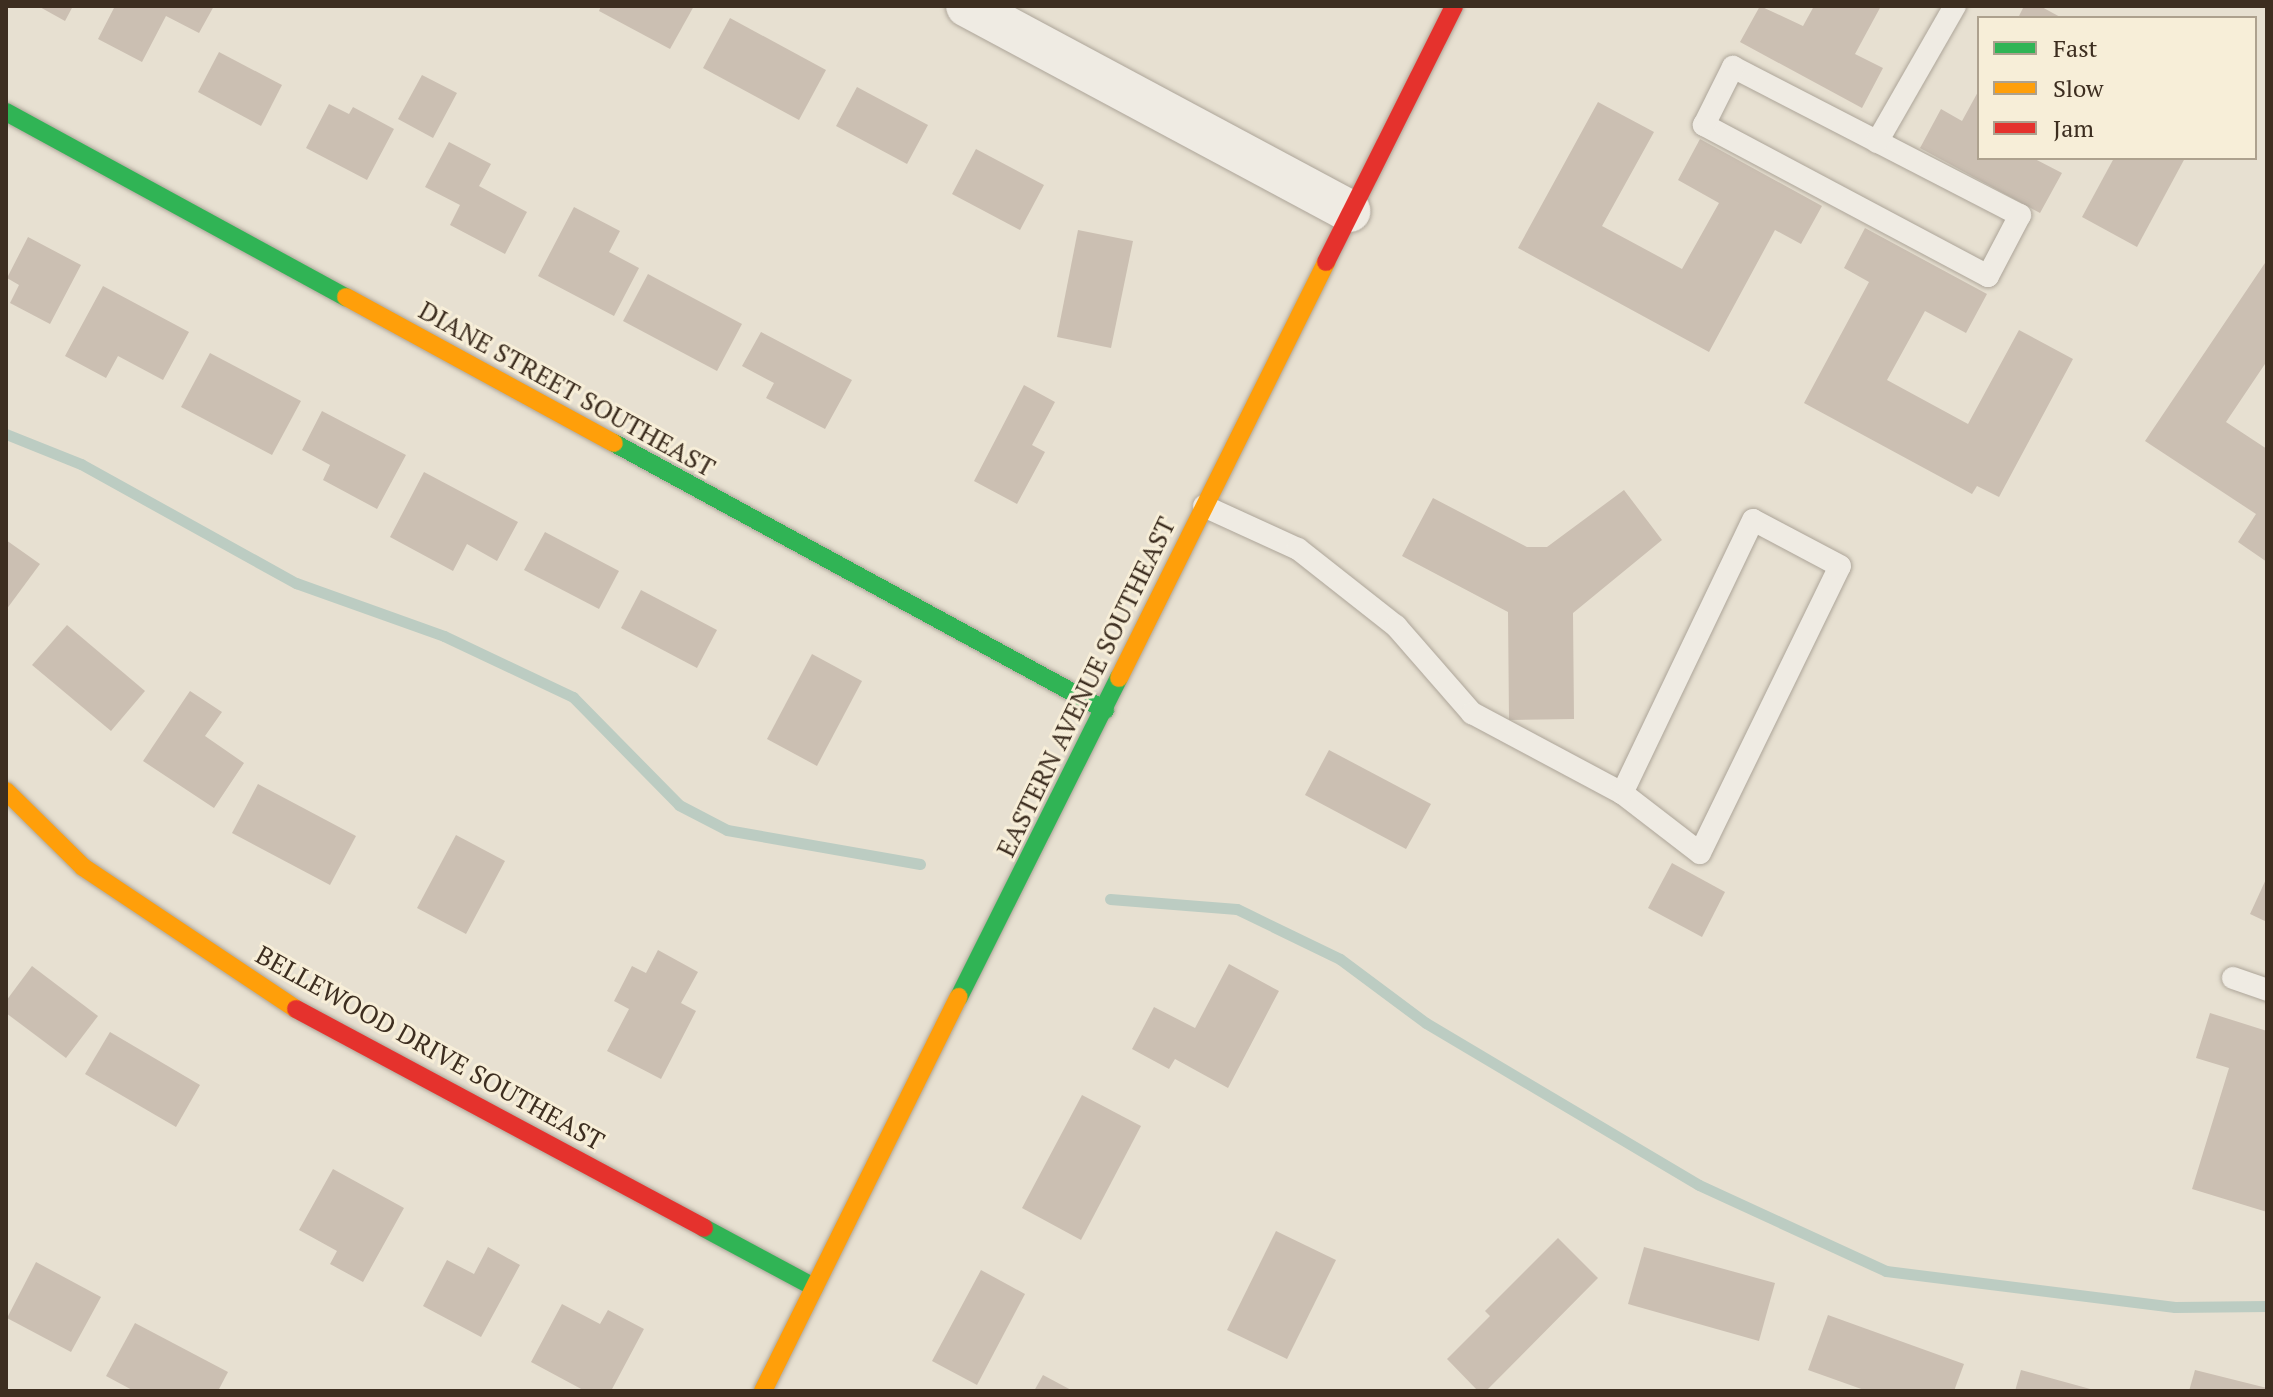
<!DOCTYPE html>
<html>
<head>
<meta charset="utf-8">
<style>
  body { margin:0 }
  #map { position:relative; width:2273px; height:1397px; overflow:hidden; background:#e7e0d1; font-family:"PT Serif",serif }
  div>[style] { position:absolute }
  .stream>* { height:11px; margin:-5.5px; padding:0 5.5px; transform-origin:5.5px; border-radius:5.5px; background:#bcccc2 }
  .building>* { inset:0; background:#cbbfb2 }
  .roads { filter:drop-shadow(0 0 2px #ada599) drop-shadow(0 0 2px #ada599) }
  .lane>* { height:22px; margin:-11px; padding:0 11px; transform-origin:11px; border-radius:11px; background:#efebe3 }
  .street>* { height:42px; margin:-21px; padding:0 21px; transform-origin:21px; border-radius:21px; background:#efebe3 }
  .fast>* { height:18px; margin:-9px; padding:0 9px; transform-origin:9px; border-radius:9px; background:#30b455 }
  .slow>* { height:18px; margin:-9px; padding:0 9px; transform-origin:9px; border-radius:9px; background:#ff9f0a }
  .jam>* { height:18px; margin:-9px; padding:0 9px; transform-origin:9px; border-radius:9px; background:#e5322d }
  span { translate:-50% -50%; white-space:nowrap; text-align:center; line-height:1.15; -webkit-text-stroke:6px #f7eed8; paint-order:stroke }
  .street-label { font-size:26px; color:#3d2e20 }
  .frame { position:absolute; inset:0; border:8px solid #3d2e20; pointer-events:none }
  .legend { position:absolute; left:1977px; top:16px; width:280px; height:144px; box-sizing:border-box; background:#f7eed8; border:2px solid #ada18e; margin:0; padding:10px 14px; list-style:none; font-size:24px; color:#3d2e20 }
  .legend li { display:flex; align-items:center; gap:16px; height:40px }
  .legend b { width:40px; border:2px solid #ada18e }
</style>
</head>
<body>
<div id="map">
  <div class="stream">
    <i style="left:6px;top:434px;width:81px;rotate:21.8deg"></i>
    <i style="left:81px;top:464px;width:246px;rotate:29deg"></i>
    <i style="left:296px;top:583px;width:157px;rotate:19.7deg"></i>
    <i style="left:444px;top:636px;width:143px;rotate:25.3deg"></i>
    <i style="left:573px;top:697px;width:151px;rotate:45.5deg"></i>
    <i style="left:679px;top:805px;width:54px;rotate:27.5deg"></i>
    <i style="left:727px;top:830px;width:196px;rotate:10deg"></i>
    <i style="left:1110px;top:899px;width:127px;rotate:4.5deg"></i>
    <i style="left:1237px;top:909px;width:114px;rotate:25.9deg"></i>
    <i style="left:1340px;top:959px;width:107px;rotate:36.7deg"></i>
    <i style="left:1426px;top:1023px;width:317px;rotate:30.7deg"></i>
    <i style="left:1699px;top:1185px;width:206px;rotate:24.7deg"></i>
    <i style="left:1886px;top:1271px;width:291px;rotate:7.1deg"></i>
    <i style="left:2175px;top:1307px;width:92px;rotate:-0.6deg"></i>
  </div>
  <div class="building">
    <i style="clip-path:polygon(38px 6px,73px 6px,65px 21px)"></i>
    <i style="clip-path:polygon(115px 6px,214px 6px,199px 33px,166px 16px,142px 62px,98px 39px)"></i>
    <i style="clip-path:polygon(601px 6px,694px 6px,670px 49px,599px 11px)"></i>
    <i style="clip-path:polygon(1760px 6px,1803px 26px,1814px 6px,1881px 6px,1855px 54px,1883px 68px,1862px 108px,1740px 42px)"></i>
    <i style="clip-path:polygon(2024px 6px,2040px 6px,2062px 18px,2018px 18px)"></i>
    <i style="clip-path:polygon(730px 18px,826px 70px,799px 120px,703px 68px)"></i>
    <i style="clip-path:polygon(219px 52px,282px 85px,261px 126px,198px 92px)"></i>
    <i style="clip-path:polygon(422px 75px,457px 93px,433px 138px,398px 119px)"></i>
    <i style="clip-path:polygon(857px 87px,928px 125px,907px 164px,836px 126px)"></i>
    <i style="clip-path:polygon(1979px 90px,1979px 158px,2033px 158px,2062px 173px,2040px 213px,1920px 148px,1941px 109px,1962px 121px)"></i>
    <i style="clip-path:polygon(1598px 102px,1654px 132px,1602px 226px,1682px 269px,1719px 203px,1678px 180px,1700px 139px,1822px 206px,1801px 244px,1775px 230px,1709px 352px,1518px 248px)"></i>
    <i style="clip-path:polygon(329px 104px,349px 114px,353px 107px,394px 129px,367px 180px,306px 148px)"></i>
    <i style="clip-path:polygon(449px 142px,491px 164px,479px 186px,527px 212px,505px 254px,450px 225px,460px 205px,425px 187px)"></i>
    <i style="clip-path:polygon(976px 149px,1044px 185px,1020px 230px,952px 194px)"></i>
    <i style="clip-path:polygon(2114px 158px,2185px 158px,2137px 247px,2082px 217px)"></i>
    <i style="clip-path:polygon(574px 207px,620px 231px,609px 252px,639px 268px,614px 316px,538px 276px)"></i>
    <i style="clip-path:polygon(1865px 228px,1987px 294px,1966px 333px,1925px 311px,1887px 380px,1968px 424px,2019px 330px,2073px 359px,1999px 497px,1977px 486px,1972px 494px,1804px 403px,1869px 282px,1844px 268px)"></i>
    <i style="clip-path:polygon(1078px 230px,1133px 241px,1111px 348px,1057px 337px)"></i>
    <i style="clip-path:polygon(28px 237px,81px 265px,50px 324px,10px 303px,19px 285px,7px 278px)"></i>
    <i style="clip-path:polygon(2265px 263px,2267px 361px,2226px 422px,2267px 449px,2267px 562px,2238px 542px,2256px 514px,2145px 441px)"></i>
    <i style="clip-path:polygon(648px 274px,742px 324px,717px 371px,623px 321px)"></i>
    <i style="clip-path:polygon(103px 286px,189px 332px,163px 380px,118px 356px,106px 378px,65px 356px)"></i>
    <i style="clip-path:polygon(761px 332px,852px 380px,825px 429px,766px 398px,774px 383px,742px 366px)"></i>
    <i style="clip-path:polygon(210px 353px,301px 401px,272px 455px,181px 407px)"></i>
    <i style="clip-path:polygon(1024px 385px,1055px 402px,1032px 445px,1045px 452px,1017px 504px,974px 481px)"></i>
    <i style="clip-path:polygon(322px 411px,406px 455px,377px 509px,323px 480px,330px 465px,302px 450px)"></i>
    <i style="clip-path:polygon(424px 472px,518px 522px,497px 561px,467px 544px,453px 571px,390px 537px)"></i>
    <i style="clip-path:polygon(1624px 490px,1662px 540px,1573px 613px,1574px 719px,1509px 720px,1508px 612px,1402px 556px,1433px 498px,1527px 547px,1547px 547px)"></i>
    <i style="clip-path:polygon(545px 532px,619px 571px,599px 609px,524px 570px)"></i>
    <i style="clip-path:polygon(6px 540px,40px 564px,6px 610px)"></i>
    <i style="clip-path:polygon(641px 590px,717px 630px,697px 668px,621px 628px)"></i>
    <i style="clip-path:polygon(67px 625px,145px 691px,111px 731px,32px 665px)"></i>
    <i style="clip-path:polygon(812px 654px,862px 681px,817px 766px,767px 739px)"></i>
    <i style="clip-path:polygon(190px 691px,222px 712px,205px 736px,244px 763px,214px 808px,143px 761px)"></i>
    <i style="clip-path:polygon(1329px 750px,1431px 804px,1406px 849px,1305px 795px)"></i>
    <i style="clip-path:polygon(258px 784px,356px 836px,330px 885px,232px 833px)"></i>
    <i style="clip-path:polygon(456px 835px,505px 861px,466px 934px,417px 908px)"></i>
    <i style="clip-path:polygon(1672px 863px,1725px 892px,1702px 937px,1648px 908px)"></i>
    <i style="clip-path:polygon(2267px 877px,2267px 922px,2250px 914px)"></i>
    <i style="clip-path:polygon(658px 950px,698px 972px,681px 1003px,696px 1011px,661px 1079px,607px 1051px,629px 1009px,614px 1001px,632px 966px,646px 973px)"></i>
    <i style="clip-path:polygon(1229px 964px,1279px 991px,1228px 1088px,1175px 1059px,1169px 1069px,1132px 1049px,1154px 1007px,1195px 1028px)"></i>
    <i style="clip-path:polygon(32px 966px,98px 1016px,66px 1058px,6px 1013px,6px 1001px)"></i>
    <i style="clip-path:polygon(2210px 1013px,2267px 1031px,2267px 1212px,2192px 1189px,2229px 1068px,2196px 1058px)"></i>
    <i style="clip-path:polygon(110px 1032px,200px 1085px,176px 1127px,85px 1074px)"></i>
    <i style="clip-path:polygon(1082px 1095px,1141px 1126px,1081px 1240px,1022px 1208px)"></i>
    <i style="clip-path:polygon(333px 1169px,404px 1208px,363px 1282px,330px 1264px,337px 1251px,299px 1230px)"></i>
    <i style="clip-path:polygon(1276px 1231px,1336px 1260px,1287px 1359px,1227px 1330px)"></i>
    <i style="clip-path:polygon(1558px 1238px,1598px 1278px,1486px 1391px,1478px 1391px,1447px 1359px,1490px 1316px,1485px 1311px)"></i>
    <i style="clip-path:polygon(488px 1247px,520px 1265px,481px 1337px,423px 1306px,447px 1260px,474px 1274px)"></i>
    <i style="clip-path:polygon(1644px 1247px,1775px 1283px,1759px 1341px,1628px 1304px)"></i>
    <i style="clip-path:polygon(36px 1262px,101px 1297px,71px 1352px,7px 1318px)"></i>
    <i style="clip-path:polygon(981px 1270px,1025px 1294px,977px 1385px,932px 1361px)"></i>
    <i style="clip-path:polygon(562px 1304px,600px 1324px,608px 1310px,644px 1329px,611px 1391px,585px 1391px,531px 1362px)"></i>
    <i style="clip-path:polygon(1828px 1315px,1964px 1364px,1954px 1391px,1867px 1391px,1808px 1370px)"></i>
    <i style="clip-path:polygon(135px 1323px,228px 1372px,218px 1391px,134px 1391px,106px 1376px)"></i>
    <i style="clip-path:polygon(2021px 1370px,2094px 1390px,2094px 1391px,2015px 1391px)"></i>
    <i style="clip-path:polygon(2195px 1370px,2267px 1388px,2267px 1391px,2189px 1391px)"></i>
    <i style="clip-path:polygon(1043px 1375px,1073px 1391px,1034px 1391px)"></i>
  </div>
  <div class="roads">
    <div class="lane">
      <i style="left:1733px;top:67px;width:323px;rotate:27.3deg"></i>
      <i style="left:2020px;top:215px;width:69px;rotate:117.7deg"></i>
      <i style="left:1988px;top:276px;width:322px;rotate:-152deg"></i>
      <i style="left:1704px;top:125px;width:65px;rotate:-63.4deg"></i>
      <i style="left:1877px;top:142px;width:157px;rotate:-60.2deg"></i>
      <i style="left:1204px;top:506px;width:103px;rotate:24.6deg"></i>
      <i style="left:1298px;top:549px;width:125px;rotate:38.2deg"></i>
      <i style="left:1396px;top:626px;width:116px;rotate:48.9deg"></i>
      <i style="left:1472px;top:713px;width:170px;rotate:28.1deg"></i>
      <i style="left:1622px;top:793px;width:98px;rotate:37.6deg"></i>
      <i style="left:1700px;top:853px;width:319px;rotate:-64deg"></i>
      <i style="left:1840px;top:566px;width:98px;rotate:-152.1deg"></i>
      <i style="left:1753px;top:520px;width:303px;rotate:115.6deg"></i>
      <i style="left:2233px;top:978px;width:36px;rotate:19deg"></i>
    </div>
    <div class="street">
      <i style="left:967px;top:6px;width:434px;rotate:28.2deg"></i>
    </div>
    <div class="fast">
      <i style="left:6px;top:112px;width:387px;rotate:28.6deg"></i>
      <i style="left:614px;top:443px;width:559px;rotate:28.54deg"></i>
      <i style="left:959px;top:997px;width:357px;rotate:-63.4deg"></i>
      <i style="left:704px;top:1228px;width:125px;rotate:28.2deg"></i>
    </div>
    <div class="slow">
      <i style="left:346px;top:297px;width:305px;rotate:28.6deg"></i>
      <i style="left:1119px;top:678px;width:465px;rotate:-63.5deg"></i>
      <i style="left:6px;top:791px;width:108px;rotate:44.6deg"></i>
      <i style="left:83px;top:867px;width:256px;rotate:33.7deg"></i>
      <i style="left:763px;top:1391px;width:440px;rotate:-63.6deg"></i>
    </div>
    <div class="jam">
      <i style="left:1326px;top:262px;width:286px;rotate:-63.4deg"></i>
      <i style="left:296px;top:1009px;width:463px;rotate:28.2deg"></i>
    </div>
  </div>
  <div class="street-label">
    <span style="left:567px;top:389px;rotate:29deg">DIANE STREET SOUTHEAST</span>
    <span style="left:1086px;top:687px;rotate:-64deg">EASTERN AVENUE SOUTHEAST</span>
    <span style="left:430px;top:1048px;rotate:29deg">BELLEWOOD DRIVE SOUTHEAST</span>
  </div>
  <div class="frame"></div>
  <ul class="legend">
  <li><b style="height:10px;background:#30b455"></b>Fast</li>
  <li><b style="height:10px;background:#ff9f0a"></b>Slow</li>
  <li><b style="height:10px;background:#e5322d"></b>Jam</li>
  </ul>
</div>
</body>
</html>
